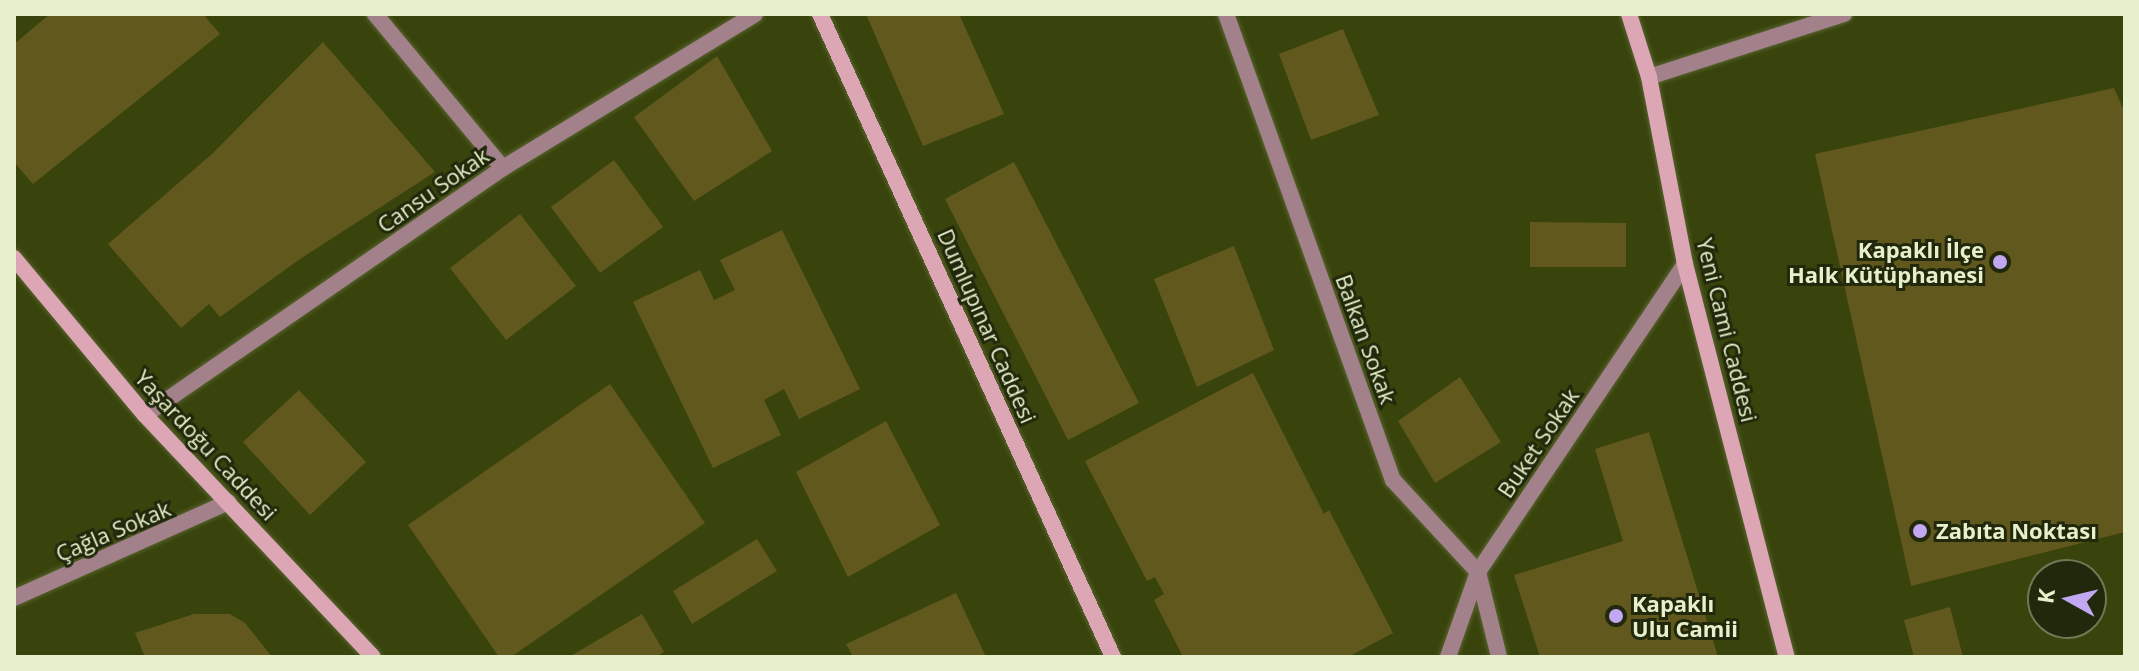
<!DOCTYPE html>
<html>
<head>
<meta charset="utf-8">
<style>
  body { margin:0 }
  #map { position:relative; width:2139px; height:671px; overflow:hidden; background:#39440c; font-family:"Open Sans",sans-serif }
  div>[style] { position:absolute }
  .building>* { inset:0; background:#61581e }
  .roads { filter:drop-shadow(0 0 2px #58632f) drop-shadow(0 0 2px #58632f) }
  .street>* { height:16px; margin:-8px; padding:0 8px; transform-origin:8px; border-radius:8px; background:#a3818b }
  .secondary>* { height:16px; margin:-8px; padding:0 8px; transform-origin:8px; border-radius:8px; background:#dca6b5 }
  .dots>* { width:22px; height:22px; translate:-50% -50%; box-sizing:border-box; border:4px solid #22280b; border-radius:50% }
  span { translate:-50% -50%; white-space:nowrap; text-align:center; line-height:1.15; -webkit-text-stroke:6px #22280b; paint-order:stroke }
  .street-label { font-size:22px; color:#e6f0cc }
  .poi-label { font-size:22px; color:#e6f0cc; font-weight:700 }
  .right { translate:-100% -50%; text-align:right }
  .left { translate:0 -50%; text-align:left }
  .frame { position:absolute; inset:0; border:16px solid #e6f0cc; pointer-events:none }
  .north { position:absolute; left:2027px; top:559px; width:80px; height:80px; box-sizing:border-box; background:#22280b; border:2px solid #707858; border-radius:50%; rotate:278deg; font-size:22px; font-weight:700; line-height:32px; text-align:center; color:#e6f0cc }
  .north::after { content:''; display:block; margin:auto; width:28px; height:36px; background:#c2a8f3; clip-path:polygon(50% 0,100% 100%,50% 72%,0 100%) }
</style>
</head>
<body>
<div id="map">
  <div class="building">
    <i style="clip-path:polygon(50px 14px,203px 14px,220px 34px,33px 184px,14px 162px,14px 44px)"></i>
    <i style="clip-path:polygon(866px 14px,959px 14px,1004px 114px,923px 146px)"></i>
    <i style="clip-path:polygon(1343px 29px,1379px 115px,1311px 140px,1279px 54px)"></i>
    <i style="clip-path:polygon(323px 42px,435px 172px,300px 259px,220px 317px,209px 304px,181px 328px,108px 244px,213px 153px)"></i>
    <i style="clip-path:polygon(717px 56px,772px 151px,694px 201px,634px 117px)"></i>
    <i style="clip-path:polygon(2114px 88px,2125px 113px,2125px 532px,1911px 586px,1815px 154px)"></i>
    <i style="clip-path:polygon(614px 160px,663px 227px,600px 273px,551px 207px)"></i>
    <i style="clip-path:polygon(1014px 162px,1139px 403px,1068px 440px,945px 199px)"></i>
    <i style="clip-path:polygon(520px 214px,576px 286px,506px 340px,450px 268px)"></i>
    <i style="clip-path:polygon(1530px 222px,1626px 223px,1626px 267px,1530px 267px)"></i>
    <i style="clip-path:polygon(782px 230px,860px 389px,799px 419px,784px 389px,764px 400px,781px 435px,713px 468px,633px 302px,700px 270px,714px 300px,735px 290px,720px 260px)"></i>
    <i style="clip-path:polygon(1234px 246px,1274px 350px,1197px 387px,1154px 279px)"></i>
    <i style="clip-path:polygon(1253px 373px,1324px 514px,1329px 510px,1393px 633px,1348px 657px,1183px 657px,1154px 600px,1164px 594px,1155px 577px,1147px 581px,1085px 461px)"></i>
    <i style="clip-path:polygon(1460px 377px,1501px 442px,1435px 483px,1398px 421px)"></i>
    <i style="clip-path:polygon(610px 384px,705px 523px,511px 657px,499px 657px,408px 525px)"></i>
    <i style="clip-path:polygon(299px 390px,366px 462px,310px 515px,243px 442px)"></i>
    <i style="clip-path:polygon(886px 421px,940px 525px,848px 577px,796px 472px)"></i>
    <i style="clip-path:polygon(1649px 432px,1718px 657px,1540px 657px,1514px 575px,1623px 541px,1595px 449px)"></i>
    <i style="clip-path:polygon(757px 539px,777px 571px,692px 624px,673px 591px)"></i>
    <i style="clip-path:polygon(956px 593px,986px 657px,853px 657px,846px 644px)"></i>
    <i style="clip-path:polygon(1950px 607px,1963px 657px,1914px 657px,1904px 620px)"></i>
    <i style="clip-path:polygon(194px 614px,230px 614px,245px 623px,272px 657px,145px 657px,135px 633px)"></i>
    <i style="clip-path:polygon(642px 614px,664px 652px,656px 657px,569px 657px)"></i>
  </div>
  <div class="roads">
    <div class="street">
      <i style="left:375px;top:14px;width:200px;rotate:50.3deg"></i>
      <i style="left:1226px;top:14px;width:495px;rotate:70.3deg"></i>
      <i style="left:1393px;top:480px;width:125px;rotate:47.3deg"></i>
      <i style="left:1478px;top:572px;width:88px;rotate:76.1deg"></i>
      <i style="left:1649px;top:77px;width:205px;rotate:-17.9deg"></i>
      <i style="left:145px;top:415px;width:435px;rotate:-34.6deg"></i>
      <i style="left:503px;top:168px;width:295px;rotate:-31.4deg"></i>
      <i style="left:14px;top:598px;width:235px;rotate:-24.1deg"></i>
      <i style="left:1448px;top:657px;width:90px;rotate:-70.6deg"></i>
      <i style="left:1478px;top:572px;width:371px;rotate:-56.1deg"></i>
    </div>
    <div class="secondary">
      <i style="left:820px;top:14px;width:707px;rotate:65.5deg"></i>
      <i style="left:1629px;top:14px;width:66px;rotate:72.4deg"></i>
      <i style="left:1649px;top:77px;width:190px;rotate:79.1deg"></i>
      <i style="left:1685px;top:264px;width:406px;rotate:75.5deg"></i>
      <i style="left:14px;top:258px;width:204px;rotate:50.2deg"></i>
      <i style="left:145px;top:415px;width:332px;rotate:46.7deg"></i>
    </div>
  </div>
  <div class="dots">
    <i style="left:2000px;top:262px;background:#c2a8f3"></i>
    <i style="left:1920px;top:531px;background:#c2a8f3"></i>
    <i style="left:1616px;top:616px;background:#c2a8f3"></i>
  </div>
  <div class="street-label">
    <span style="left:433px;top:190px;rotate:-35deg">Cansu Sokak</span>
    <span style="left:987px;top:326px;rotate:66deg">Dumlupınar Caddesi</span>
    <span style="left:1727px;top:330px;rotate:76deg">Yeni Cami Caddesi</span>
    <span style="left:1366px;top:339px;rotate:70deg">Balkan Sokak</span>
    <span style="left:1538px;top:443px;rotate:-56deg">Buket Sokak</span>
    <span style="left:206px;top:445px;rotate:47deg">Yaşardoğu Caddesi</span>
    <span style="left:113px;top:531px;rotate:-23deg">Çağla Sokak</span>
  </div>
  <div class="poi-label">
    <span class="right" style="left:1984px;top:262px">Kapaklı İlçe<br>Halk Kütüphanesi</span>
    <span class="left" style="left:1936px;top:531px">Zabıta Noktası</span>
    <span class="left" style="left:1632px;top:616px">Kapaklı<br>Ulu Camii</span>
  </div>
  <div class="frame"></div>
  <div class="north">K</div>
</div>
</body>
</html>
